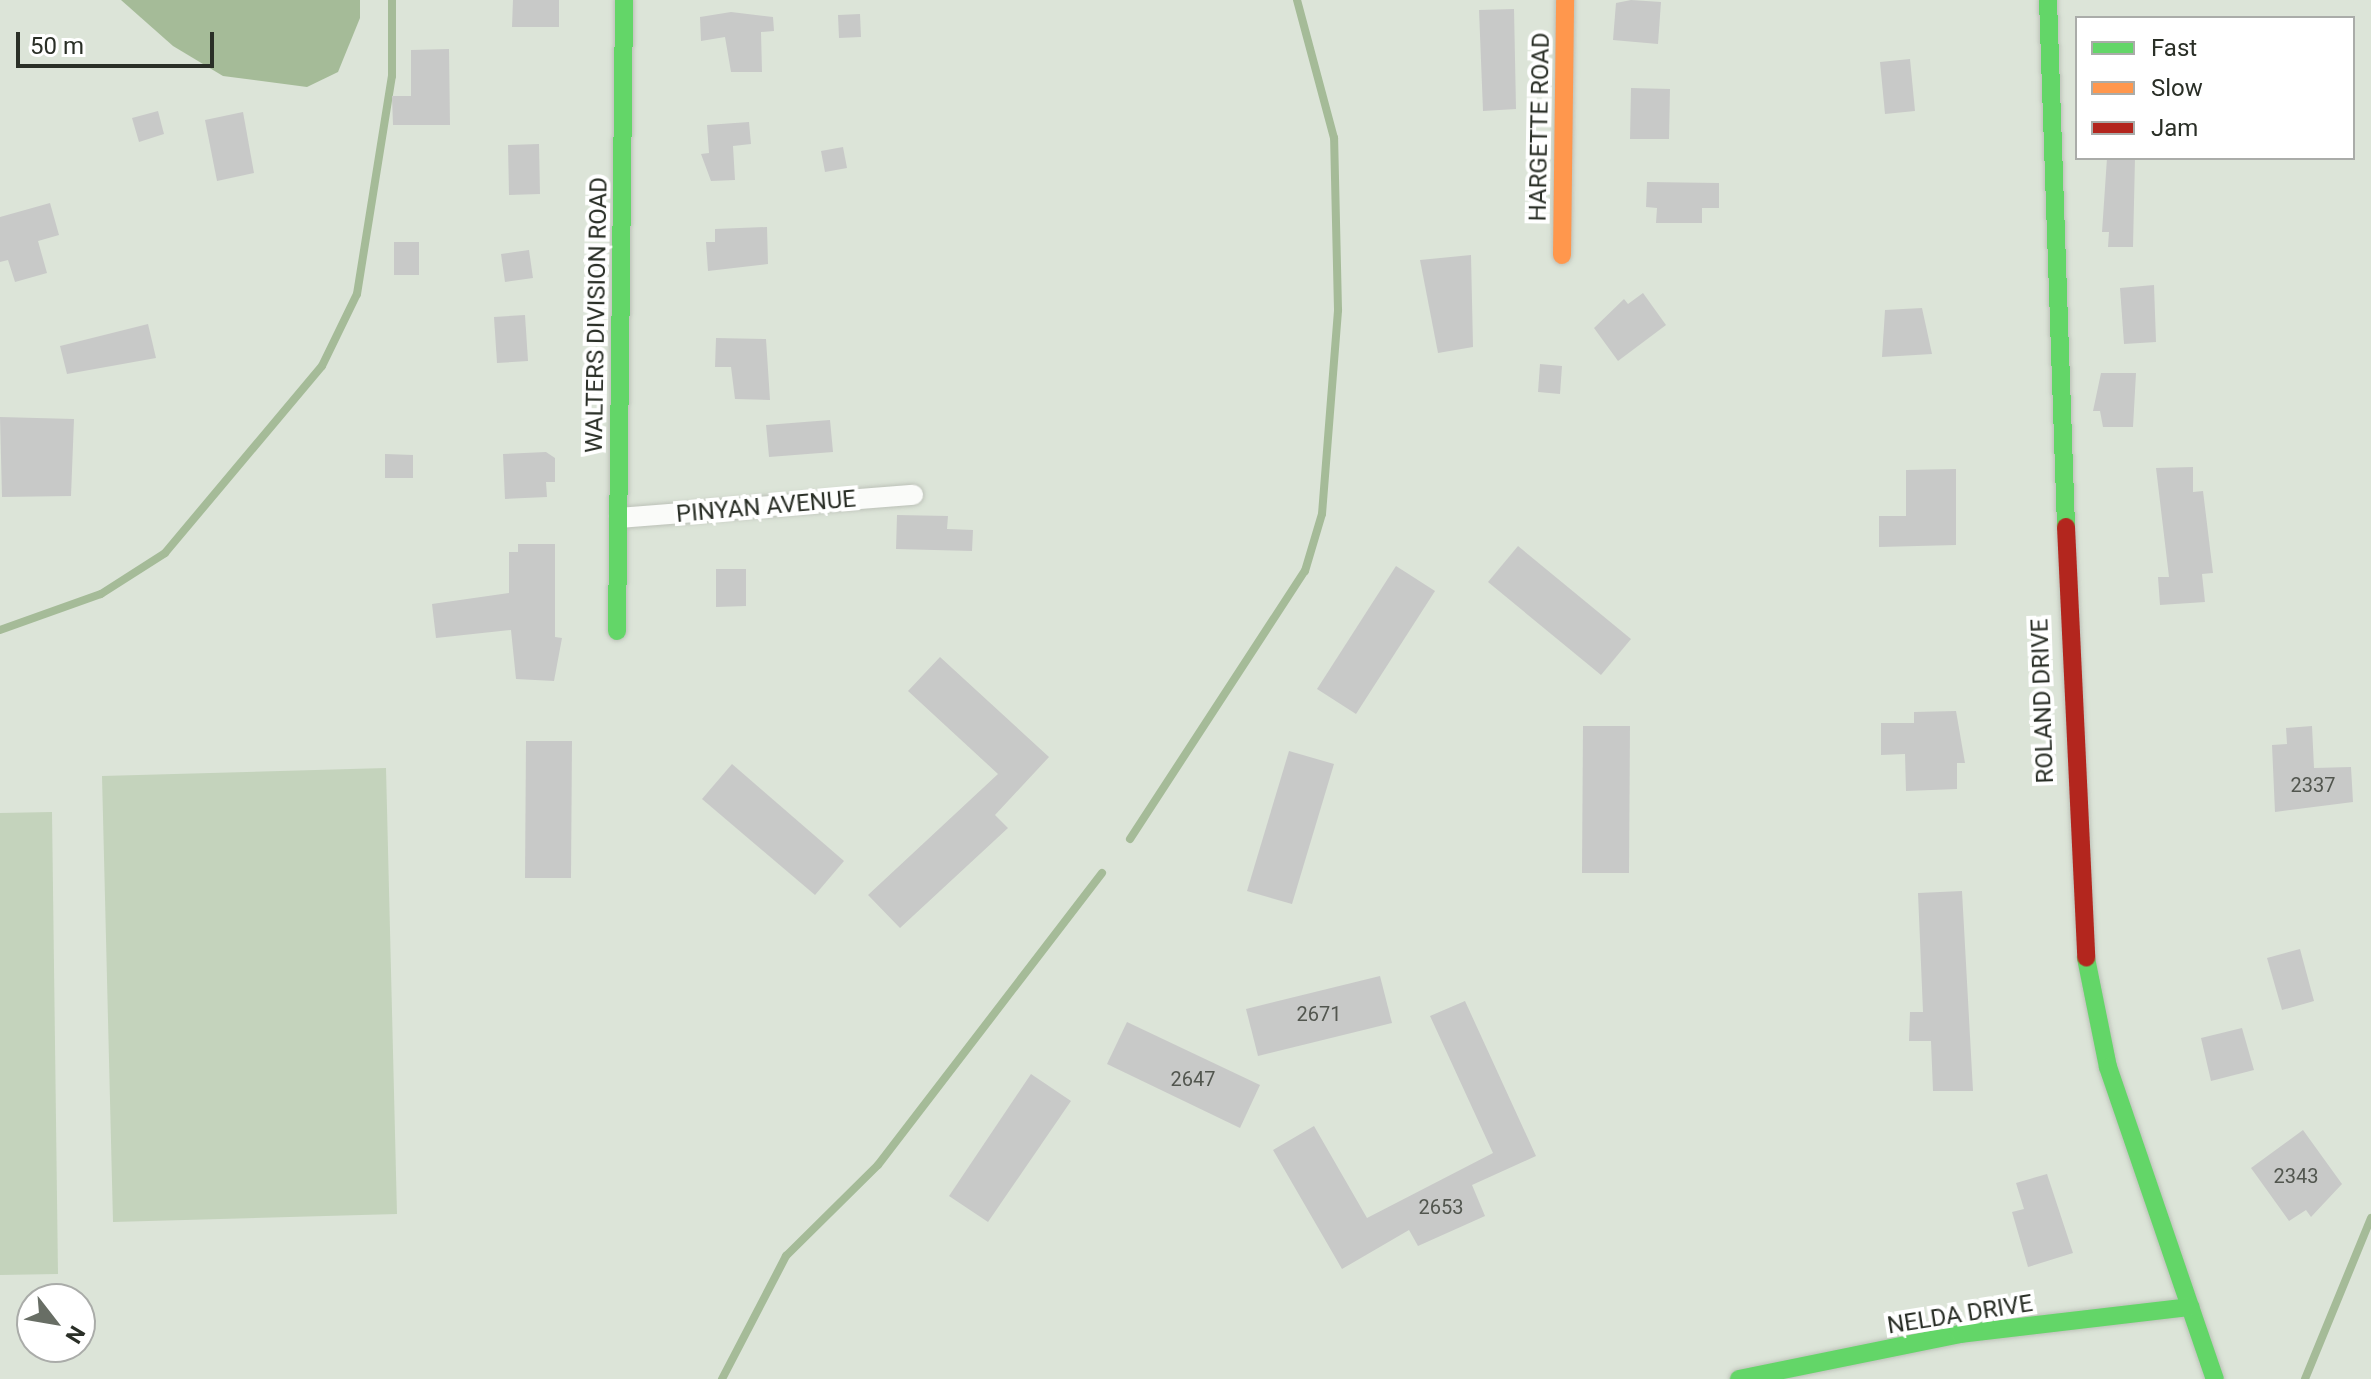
<!DOCTYPE html>
<html>
<head>
<meta charset="utf-8">
<style>
  body { margin:0 }
  #map { position:relative; width:2371px; height:1379px; overflow:hidden; background:#dce4d8; font-family:Roboto,sans-serif }
  div>[style] { position:absolute }
  .green>* { inset:0; background:#c4d3bc }
  .water>* { inset:0; background:#a5bb98 }
  .stream>* { height:8px; margin:-4px; padding:0 4px; transform-origin:4px; border-radius:4px; background:#a5bb98 }
  .building>* { inset:0; background:#c8c9c8 }
  .roads { filter:drop-shadow(0 0 2px #bcc1b8) drop-shadow(0 0 2px #bcc1b8) }
  .street>* { height:20px; margin:-10px; padding:0 10px; transform-origin:10px; border-radius:10px; background:#fafbf9 }
  .fast>* { height:18px; margin:-9px; padding:0 9px; transform-origin:9px; border-radius:9px; background:#63d668 }
  .slow>* { height:18px; margin:-9px; padding:0 9px; transform-origin:9px; border-radius:9px; background:#ff974d }
  .jam>* { height:18px; margin:-9px; padding:0 9px; transform-origin:9px; border-radius:9px; background:#b3261e }
  span { translate:-50% -50%; white-space:nowrap; text-align:center; line-height:1.15; -webkit-text-stroke:8px #fff; paint-order:stroke }
  .number-label { font-size:20px; color:#52564f }
  .number-label span { -webkit-text-stroke-width:0 }
  .street-label { font-size:24px; color:#2a2f27 }
  .legend { position:absolute; left:2075px; top:16px; width:280px; height:144px; box-sizing:border-box; background:#fff; border:2px solid #aaaca9; margin:0; padding:10px 14px; list-style:none; font-size:24px; color:#2a2f27 }
  .legend li { display:flex; align-items:center; gap:16px; height:40px }
  .legend b { width:40px; border:2px solid #aaaca9 }
  .north { position:absolute; left:16px; top:1283px; width:80px; height:80px; box-sizing:border-box; background:#fff; border:2px solid #aaaca9; border-radius:50%; rotate:121deg; font-size:22px; font-weight:700; line-height:32px; text-align:center; color:#2a2f27 }
  .north::after { content:''; display:block; margin:auto; width:28px; height:36px; background:#686e65; clip-path:polygon(50% 0,100% 100%,50% 72%,0 100%) }
  .scale { position:absolute; left:16px; top:32px; width:198px; height:36px; box-sizing:border-box; border:4px solid #2a2f27; border-top:0; padding-left:10px; font-size:24px; line-height:28px; white-space:nowrap; color:#2a2f27; -webkit-text-stroke:6px #fff; paint-order:stroke }
</style>
</head>
<body>
<div id="map">
  <div class="green">
    <i style="clip-path:polygon(386px 768px,397px 1214px,113px 1222px,102px 776px)"></i>
    <i style="clip-path:polygon(52px 812px,58px 1274px,0 1275px,0 813px)"></i>
  </div>
  <div class="water">
    <i style="clip-path:polygon(121px 0,360px 0,360px 18px,338px 72px,307px 87px,223px 76px,173px 46px)"></i>
  </div>
  <div class="stream">
    <i style="left:0;top:630px;width:107px;rotate:-19.6deg"></i>
    <i style="left:101px;top:594px;width:76px;rotate:-32.6deg"></i>
    <i style="left:165px;top:553px;width:244px;rotate:-50deg"></i>
    <i style="left:322px;top:366px;width:80px;rotate:-64.1deg"></i>
    <i style="left:357px;top:294px;width:221px;rotate:-80.9deg"></i>
    <i style="left:392px;top:76px;width:76px;rotate:-90deg"></i>
    <i style="left:1130px;top:839px;width:320px;rotate:-56.9deg"></i>
    <i style="left:1305px;top:571px;width:59px;rotate:-73.4deg"></i>
    <i style="left:1322px;top:514px;width:205px;rotate:-85.5deg"></i>
    <i style="left:1338px;top:310px;width:172px;rotate:-91.3deg"></i>
    <i style="left:1334px;top:138px;width:143px;rotate:-105deg"></i>
    <i style="left:722px;top:1379px;width:139px;rotate:-62.5deg"></i>
    <i style="left:786px;top:1256px;width:129px;rotate:-44.7deg"></i>
    <i style="left:878px;top:1165px;width:368px;rotate:-52.5deg"></i>
    <i style="left:2305px;top:1379px;width:174px;rotate:-67.7deg"></i>
  </div>
  <div class="building">
    <i style="clip-path:polygon(513px 0,559px 0,559px 27px,512px 27px)"></i>
    <i style="clip-path:polygon(1631px 0,1661px 2px,1658px 44px,1613px 40px,1616px 3px)"></i>
    <i style="clip-path:polygon(1514px 9px,1516px 109px,1483px 111px,1479px 10px)"></i>
    <i style="clip-path:polygon(731px 12px,773px 17px,774px 31px,761px 32px,762px 72px,731px 72px,725px 37px,701px 41px,700px 17px)"></i>
    <i style="clip-path:polygon(860px 14px,861px 37px,839px 38px,838px 15px)"></i>
    <i style="clip-path:polygon(449px 49px,450px 125px,393px 125px,392px 96px,411px 96px,411px 50px)"></i>
    <i style="clip-path:polygon(1910px 59px,1915px 111px,1885px 114px,1880px 62px)"></i>
    <i style="clip-path:polygon(1631px 88px,1670px 89px,1669px 139px,1630px 139px)"></i>
    <i style="clip-path:polygon(158px 111px,164px 134px,139px 142px,132px 118px)"></i>
    <i style="clip-path:polygon(243px 112px,254px 173px,217px 181px,205px 120px)"></i>
    <i style="clip-path:polygon(749px 122px,751px 144px,733px 146px,735px 180px,711px 181px,701px 154px,709px 153px,707px 125px)"></i>
    <i style="clip-path:polygon(539px 144px,540px 194px,509px 195px,508px 145px)"></i>
    <i style="clip-path:polygon(843px 147px,847px 168px,825px 172px,821px 151px)"></i>
    <i style="clip-path:polygon(2107px 158px,2135px 158px,2133px 247px,2108px 247px,2109px 232px,2102px 232px)"></i>
    <i style="clip-path:polygon(1647px 182px,1719px 183px,1719px 208px,1702px 208px,1702px 223px,1656px 223px,1657px 208px,1646px 207px)"></i>
    <i style="clip-path:polygon(50px 203px,59px 235px,38px 241px,47px 273px,15px 282px,8px 260px,0 262px,0 217px)"></i>
    <i style="clip-path:polygon(767px 227px,768px 264px,708px 271px,706px 242px,715px 242px,715px 229px)"></i>
    <i style="clip-path:polygon(394px 242px,419px 242px,419px 275px,394px 275px)"></i>
    <i style="clip-path:polygon(529px 250px,533px 278px,505px 282px,501px 254px)"></i>
    <i style="clip-path:polygon(1471px 255px,1473px 347px,1438px 353px,1420px 260px)"></i>
    <i style="clip-path:polygon(2154px 285px,2156px 342px,2124px 344px,2120px 288px)"></i>
    <i style="clip-path:polygon(1643px 293px,1666px 325px,1618px 361px,1594px 328px,1624px 299px,1628px 304px)"></i>
    <i style="clip-path:polygon(1922px 308px,1932px 354px,1882px 357px,1885px 310px)"></i>
    <i style="clip-path:polygon(525px 315px,528px 361px,497px 363px,494px 317px)"></i>
    <i style="clip-path:polygon(148px 324px,156px 358px,67px 374px,60px 346px)"></i>
    <i style="clip-path:polygon(716px 338px,766px 339px,770px 400px,735px 399px,731px 367px,715px 367px)"></i>
    <i style="clip-path:polygon(1540px 364px,1562px 366px,1560px 394px,1538px 392px)"></i>
    <i style="clip-path:polygon(2101px 373px,2136px 373px,2133px 427px,2103px 427px,2100px 411px,2093px 411px)"></i>
    <i style="clip-path:polygon(0 417px,74px 419px,71px 496px,2px 497px)"></i>
    <i style="clip-path:polygon(830px 420px,833px 452px,769px 457px,766px 425px)"></i>
    <i style="clip-path:polygon(546px 452px,555px 458px,555px 482px,546px 482px,547px 497px,505px 499px,503px 454px)"></i>
    <i style="clip-path:polygon(385px 454px,413px 455px,413px 478px,385px 478px)"></i>
    <i style="clip-path:polygon(2193px 467px,2193px 492px,2203px 491px,2213px 573px,2202px 574px,2205px 602px,2160px 605px,2158px 577px,2169px 577px,2156px 468px)"></i>
    <i style="clip-path:polygon(1956px 469px,1956px 545px,1879px 547px,1879px 516px,1906px 516px,1906px 470px)"></i>
    <i style="clip-path:polygon(897px 515px,948px 516px,947px 529px,973px 530px,972px 551px,896px 549px)"></i>
    <i style="clip-path:polygon(518px 544px,555px 544px,555px 637px,562px 638px,554px 681px,516px 679px,511px 630px,436px 638px,432px 604px,509px 593px,509px 552px,518px 552px)"></i>
    <i style="clip-path:polygon(1518px 546px,1631px 639px,1601px 675px,1488px 582px)"></i>
    <i style="clip-path:polygon(1396px 566px,1435px 591px,1356px 714px,1317px 689px)"></i>
    <i style="clip-path:polygon(716px 569px,746px 569px,746px 606px,716px 607px)"></i>
    <i style="clip-path:polygon(940px 657px,1049px 757px,995px 815px,1008px 828px,900px 928px,868px 895px,998px 774px,908px 691px)"></i>
    <i style="clip-path:polygon(1956px 711px,1965px 763px,1957px 763px,1957px 789px,1906px 791px,1905px 754px,1881px 755px,1881px 723px,1914px 723px,1914px 712px)"></i>
    <i style="clip-path:polygon(1583px 726px,1630px 726px,1629px 873px,1582px 873px)"></i>
    <i style="clip-path:polygon(2312px 726px,2314px 768px,2351px 767px,2353px 802px,2275px 812px,2272px 745px,2287px 744px,2286px 728px)"></i>
    <i style="clip-path:polygon(526px 741px,572px 741px,571px 878px,525px 878px)"></i>
    <i style="clip-path:polygon(1289px 751px,1334px 764px,1292px 904px,1247px 891px)"></i>
    <i style="clip-path:polygon(732px 764px,844px 861px,815px 895px,702px 799px)"></i>
    <i style="clip-path:polygon(1962px 891px,1973px 1091px,1933px 1091px,1931px 1041px,1909px 1041px,1910px 1012px,1923px 1012px,1918px 893px)"></i>
    <i style="clip-path:polygon(2300px 949px,2314px 1001px,2282px 1010px,2267px 958px)"></i>
    <i style="clip-path:polygon(1380px 976px,1392px 1023px,1258px 1056px,1246px 1009px)"></i>
    <i style="clip-path:polygon(1465px 1001px,1536px 1156px,1472px 1185px,1485px 1216px,1418px 1246px,1409px 1230px,1342px 1269px,1273px 1150px,1314px 1126px,1367px 1218px,1493px 1153px,1430px 1016px)"></i>
    <i style="clip-path:polygon(1127px 1022px,1260px 1085px,1240px 1128px,1107px 1064px)"></i>
    <i style="clip-path:polygon(2242px 1028px,2254px 1070px,2211px 1081px,2201px 1038px)"></i>
    <i style="clip-path:polygon(1031px 1074px,1071px 1101px,988px 1222px,949px 1196px)"></i>
    <i style="clip-path:polygon(2303px 1130px,2342px 1184px,2311px 1217px,2306px 1210px,2289px 1221px,2251px 1168px)"></i>
    <i style="clip-path:polygon(2047px 1174px,2073px 1253px,2028px 1267px,2012px 1212px,2024px 1209px,2016px 1183px)"></i>
  </div>
  <div class="roads">
    <div class="street">
      <i style="left:619px;top:518px;width:295px;rotate:-4.5deg"></i>
    </div>
    <div class="fast">
      <i style="left:2048px;top:0;width:527px;rotate:88.04deg"></i>
      <i style="left:617px;top:631px;width:631px;rotate:-89.36deg"></i>
      <i style="left:2086px;top:958px;width:111px;rotate:78.6deg"></i>
      <i style="left:2108px;top:1067px;width:330px;rotate:71.1deg"></i>
      <i style="left:1739px;top:1379px;width:226px;rotate:-11.5deg"></i>
      <i style="left:1960px;top:1334px;width:232px;rotate:-6.7deg"></i>
    </div>
    <div class="slow">
      <i style="left:1562px;top:255px;width:255px;rotate:-89.3deg"></i>
    </div>
    <div class="jam">
      <i style="left:2066px;top:527px;width:431px;rotate:87.3deg"></i>
    </div>
  </div>
  <div class="number-label">
    <span style="left:2313px;top:785px">2337</span>
    <span style="left:1319px;top:1014px">2671</span>
    <span style="left:1193px;top:1079px">2647</span>
    <span style="left:2296px;top:1176px">2343</span>
    <span style="left:1441px;top:1207px">2653</span>
  </div>
  <div class="street-label">
    <span style="left:1540px;top:127px;rotate:-89deg">HARGETTE ROAD</span>
    <span style="left:597px;top:315px;rotate:-89deg">WALTERS DIVISION ROAD</span>
    <span style="left:766px;top:507px;rotate:-5deg">PINYAN AVENUE</span>
    <span style="left:2043px;top:701px;rotate:-92deg">ROLAND DRIVE</span>
    <span style="left:1960px;top:1315px;rotate:-9deg">NELDA DRIVE</span>
  </div>
  <ul class="legend">
  <li><b style="height:10px;background:#63d668"></b>Fast</li>
  <li><b style="height:10px;background:#ff974d"></b>Slow</li>
  <li><b style="height:10px;background:#b3261e"></b>Jam</li>
  </ul>
  <div class="north">N</div>
  <div class="scale">50 m</div>
</div>
</body>
</html>
